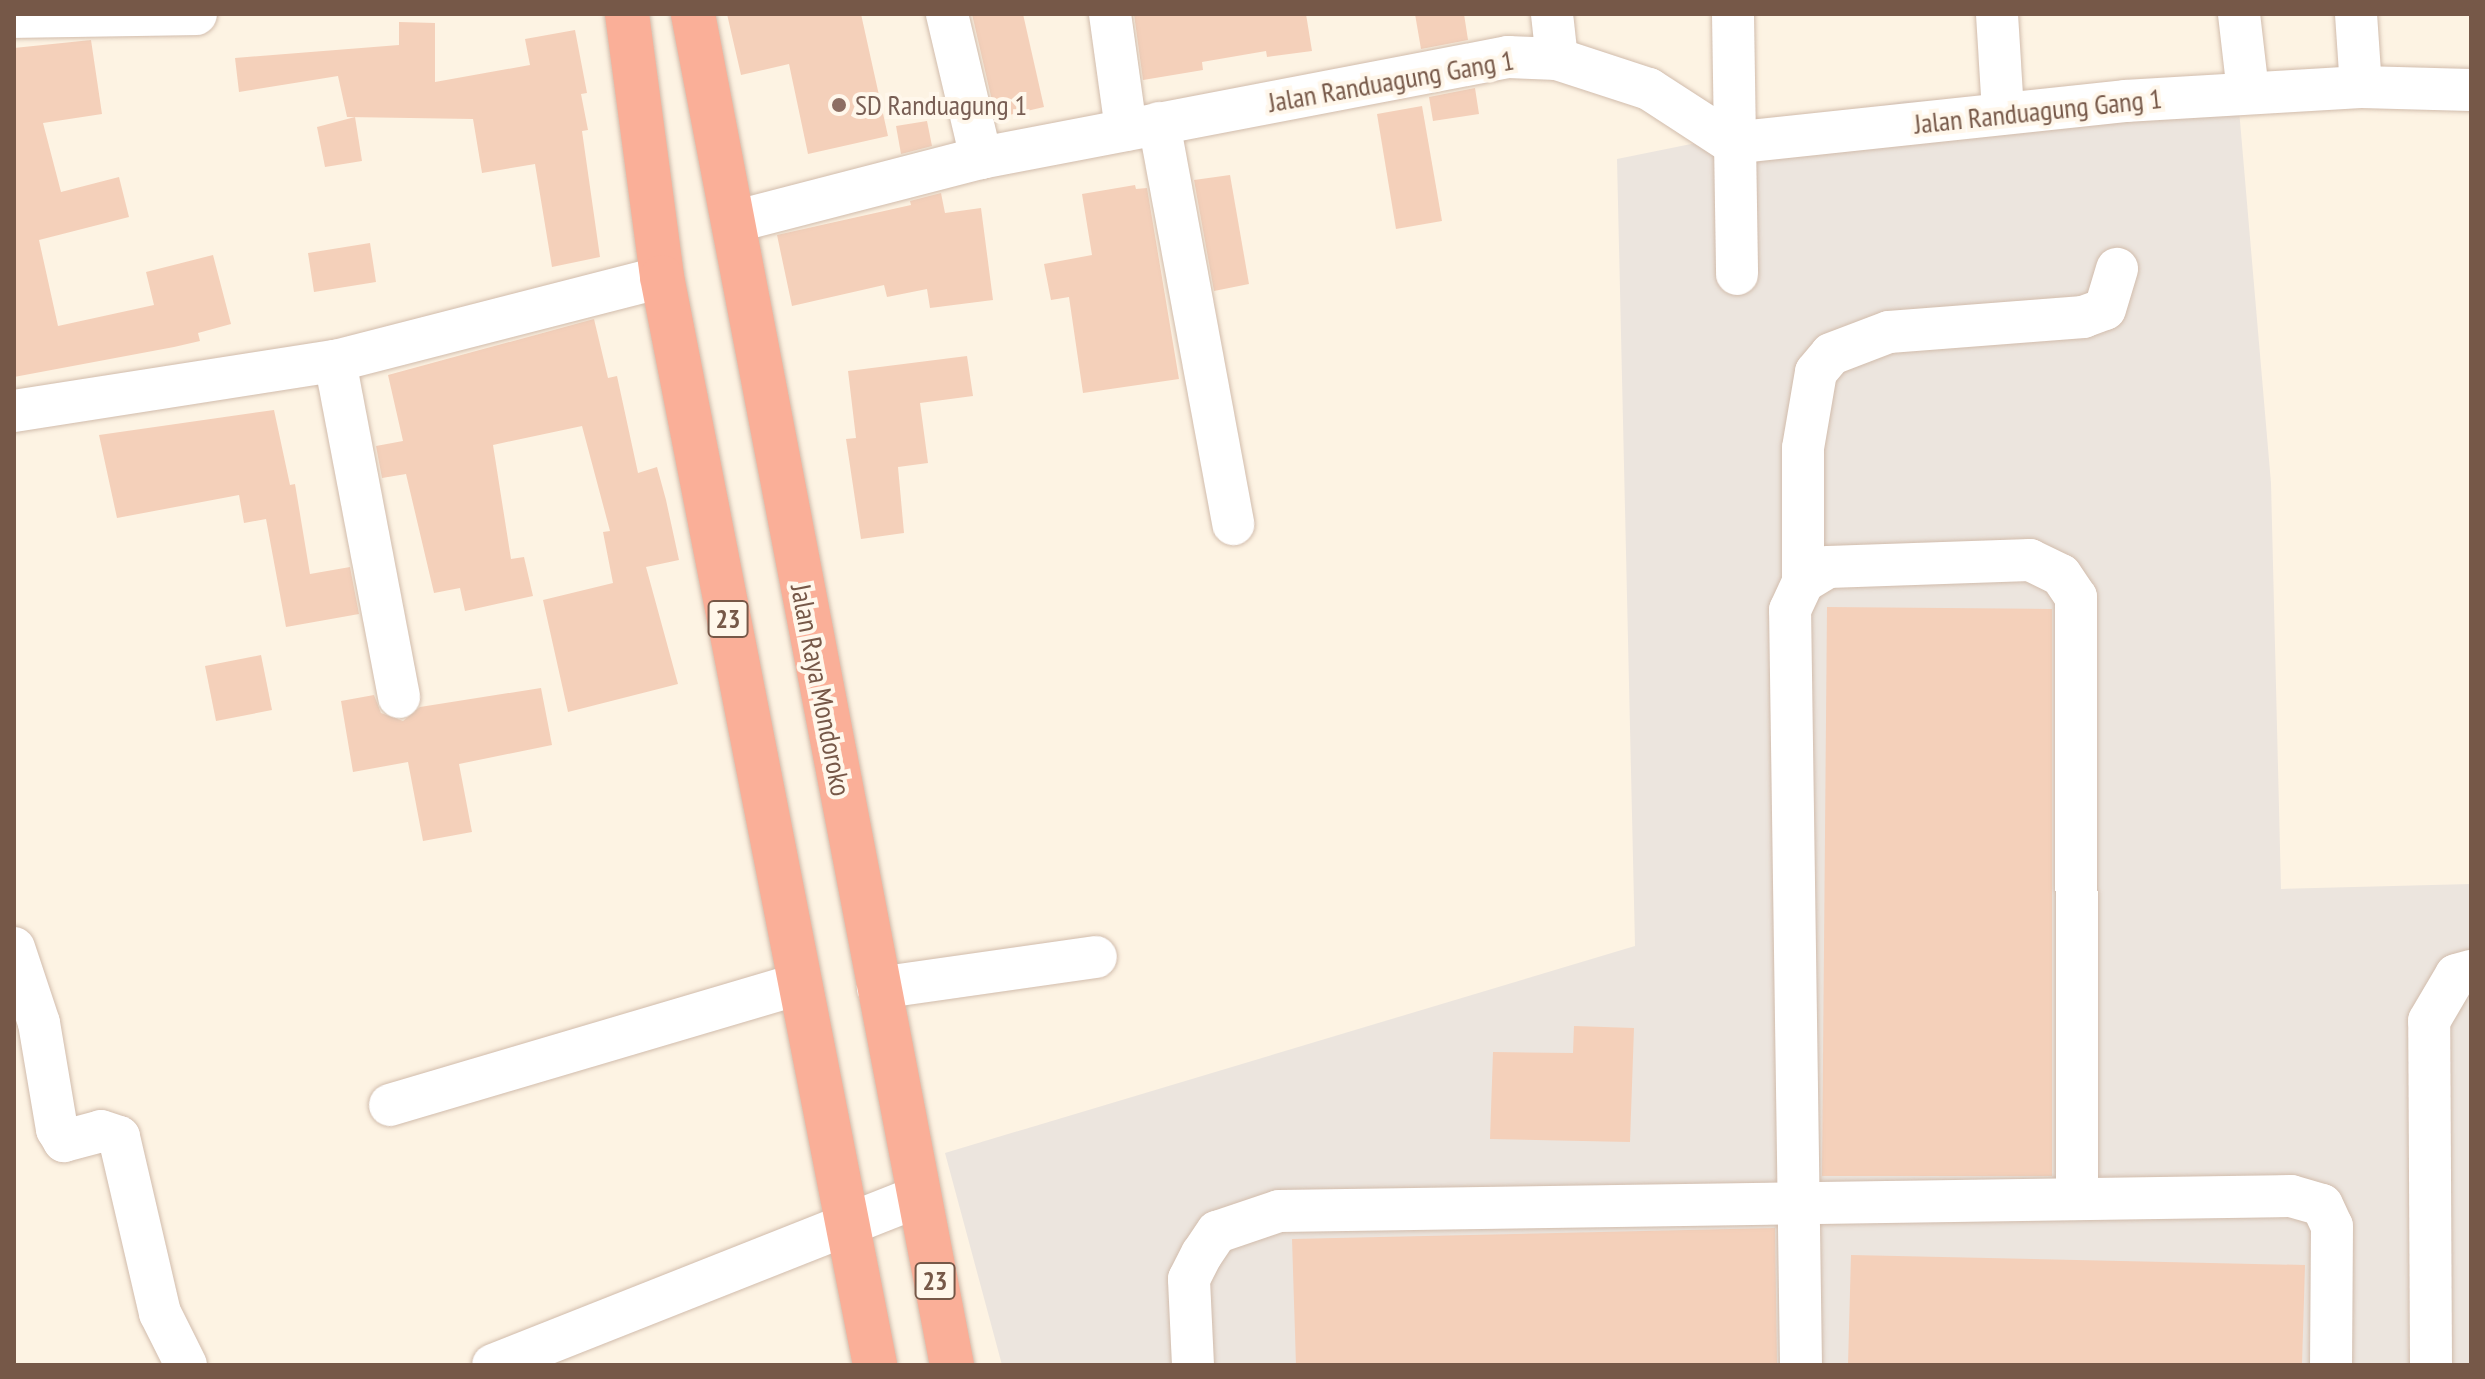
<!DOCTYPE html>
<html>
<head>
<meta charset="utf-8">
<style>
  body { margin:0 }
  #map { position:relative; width:2485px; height:1379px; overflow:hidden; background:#fdf3e3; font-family:"PT Sans Narrow",sans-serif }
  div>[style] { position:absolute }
  .industrial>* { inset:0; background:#ece5de }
  .building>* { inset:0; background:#f4d0ba }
  .roads { filter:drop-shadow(0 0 2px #d1bcac) drop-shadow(0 0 2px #d1bcac) }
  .minor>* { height:42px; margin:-21px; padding:0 21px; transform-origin:21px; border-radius:21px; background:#fff }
  .highway>* { height:44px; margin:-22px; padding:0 22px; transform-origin:22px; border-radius:22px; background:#faaf98 }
  .dots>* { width:22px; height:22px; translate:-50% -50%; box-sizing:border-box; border:4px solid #fff7eb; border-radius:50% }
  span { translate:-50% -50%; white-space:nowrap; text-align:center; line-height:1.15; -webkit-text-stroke:8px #fff7eb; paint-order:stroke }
  .shield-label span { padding:2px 6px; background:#fff7eb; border:2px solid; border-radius:6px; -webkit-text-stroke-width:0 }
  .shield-label { font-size:26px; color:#765848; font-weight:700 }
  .street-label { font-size:28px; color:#765848 }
  .education-label { font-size:28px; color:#785e54 }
  .left { translate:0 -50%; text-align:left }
  .frame { position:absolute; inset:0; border:16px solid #765848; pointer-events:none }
</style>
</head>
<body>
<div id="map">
  <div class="industrial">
    <i style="clip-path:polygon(2237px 86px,2271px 483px,2281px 889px,2471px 884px,2471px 1365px,1002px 1365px,945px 1153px,1635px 946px,1617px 159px,1904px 101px)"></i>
  </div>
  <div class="building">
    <i style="clip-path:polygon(727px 14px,861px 14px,888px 136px,808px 154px,789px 64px,741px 75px)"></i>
    <i style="clip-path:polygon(972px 14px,1023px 14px,1044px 107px,996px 118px)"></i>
    <i style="clip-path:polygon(1134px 14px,1306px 14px,1312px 51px,1267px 57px,1266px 51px,1202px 62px,1203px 70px,1143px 80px)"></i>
    <i style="clip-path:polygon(1415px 14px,1464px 14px,1468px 40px,1421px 49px)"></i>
    <i style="clip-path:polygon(399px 22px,435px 23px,435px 82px,530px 65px,525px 39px,575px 30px,587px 93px,581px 94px,588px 130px,582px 131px,600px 257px,552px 267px,535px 164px,482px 173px,473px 119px,347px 117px,338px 76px,239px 92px,235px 58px,399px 45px)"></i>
    <i style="clip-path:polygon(91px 40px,102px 114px,43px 123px,61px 192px,119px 177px,129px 217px,39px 240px,58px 326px,154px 305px,146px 272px,213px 255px,231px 324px,198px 333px,200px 341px,174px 347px,14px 377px,14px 48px)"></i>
    <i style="clip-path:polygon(1475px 88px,1479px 114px,1433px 121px,1429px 97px)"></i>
    <i style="clip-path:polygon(1422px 106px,1442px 221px,1396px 229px,1377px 114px)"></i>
    <i style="clip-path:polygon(355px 117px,362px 161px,325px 167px,317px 127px)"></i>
    <i style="clip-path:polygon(927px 121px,932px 146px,901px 154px,896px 126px)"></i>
    <i style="clip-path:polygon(1230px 175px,1249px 284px,1214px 291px,1194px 180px)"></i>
    <i style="clip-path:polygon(1135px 185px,1136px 189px,1147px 188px,1179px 379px,1083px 393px,1069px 297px,1051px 300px,1044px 264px,1092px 255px,1082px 194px)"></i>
    <i style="clip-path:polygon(941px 193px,945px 213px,981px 208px,993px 300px,930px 308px,927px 289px,887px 297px,884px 285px,792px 306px,777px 235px,911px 205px,910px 201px)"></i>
    <i style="clip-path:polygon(370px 243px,376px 282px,314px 292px,308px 253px)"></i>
    <i style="clip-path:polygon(594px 319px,608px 378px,617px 376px,638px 473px,657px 467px,666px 500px,679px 560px,646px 567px,678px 684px,568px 712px,543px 600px,613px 583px,603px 532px,610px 531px,582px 426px,493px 445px,511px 559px,524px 557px,533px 596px,465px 611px,460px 588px,434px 593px,406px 474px,382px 478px,376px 446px,403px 441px,388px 375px)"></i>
    <i style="clip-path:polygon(967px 356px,973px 396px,920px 403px,928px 463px,898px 467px,904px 533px,861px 539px,846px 439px,856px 438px,848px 371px)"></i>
    <i style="clip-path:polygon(274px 410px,290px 485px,295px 484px,310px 574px,350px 567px,359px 614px,286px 627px,266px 519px,244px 523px,239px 495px,117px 518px,99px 435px)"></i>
    <i style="clip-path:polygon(1827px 607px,2052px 609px,2052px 1176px,1822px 1176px)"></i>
    <i style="clip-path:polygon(261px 655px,272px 710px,216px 721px,205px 666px)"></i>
    <i style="clip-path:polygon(541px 688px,552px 745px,459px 764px,472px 832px,423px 841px,408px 762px,353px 772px,341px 701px,374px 695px,381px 713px,403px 721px,420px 707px)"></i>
    <i style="clip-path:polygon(1574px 1026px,1634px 1028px,1630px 1142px,1490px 1139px,1493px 1052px,1573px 1053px)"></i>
    <i style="clip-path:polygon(1775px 1228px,1777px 1365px,1296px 1365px,1292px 1239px)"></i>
    <i style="clip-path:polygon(1851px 1255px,2305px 1265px,2302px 1365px,1848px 1365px)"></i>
  </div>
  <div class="roads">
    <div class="minor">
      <i style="left:947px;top:14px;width:148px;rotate:76.7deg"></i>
      <i style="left:1110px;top:14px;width:117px;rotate:82.1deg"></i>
      <i style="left:1552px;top:14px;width:45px;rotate:83.7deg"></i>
      <i style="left:1733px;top:14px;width:260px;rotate:89.1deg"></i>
      <i style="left:1997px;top:14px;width:99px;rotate:86.5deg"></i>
      <i style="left:2239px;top:14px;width:79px;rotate:83.4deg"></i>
      <i style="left:2356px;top:14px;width:73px;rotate:86.1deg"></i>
      <i style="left:14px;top:17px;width:182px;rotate:-0.9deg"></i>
      <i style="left:1159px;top:123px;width:408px;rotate:79.5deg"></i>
      <i style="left:733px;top:222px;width:256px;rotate:-14.5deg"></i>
      <i style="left:981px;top:158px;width:537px;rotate:-10.85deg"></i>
      <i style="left:1508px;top:57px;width:49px;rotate:2.3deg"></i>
      <i style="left:1557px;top:59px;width:97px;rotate:18.1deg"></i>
      <i style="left:1649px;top:89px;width:99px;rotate:33deg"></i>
      <i style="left:1732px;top:143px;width:395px;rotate:-6.1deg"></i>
      <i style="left:2125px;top:101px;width:236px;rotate:-3.4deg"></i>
      <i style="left:2361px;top:87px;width:110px;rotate:1.6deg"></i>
      <i style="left:335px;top:361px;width:342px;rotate:79.2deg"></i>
      <i style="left:14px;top:411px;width:325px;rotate:-8.9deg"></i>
      <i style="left:335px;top:361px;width:338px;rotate:-14.4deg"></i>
      <i style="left:1803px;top:582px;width:134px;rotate:-90deg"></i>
      <i style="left:1803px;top:448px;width:77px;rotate:-80.3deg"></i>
      <i style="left:1816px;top:372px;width:23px;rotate:-50deg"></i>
      <i style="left:1831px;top:354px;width:62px;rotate:-20.8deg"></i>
      <i style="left:1889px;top:332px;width:195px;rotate:-4.4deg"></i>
      <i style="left:2083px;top:317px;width:23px;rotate:-20deg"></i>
      <i style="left:2105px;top:309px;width:42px;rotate:-73.3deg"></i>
      <i style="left:14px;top:948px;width:79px;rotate:71.6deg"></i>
      <i style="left:39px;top:1023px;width:108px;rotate:80.4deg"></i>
      <i style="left:57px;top:1129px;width:14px;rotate:60deg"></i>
      <i style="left:64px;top:1141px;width:38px;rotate:-15deg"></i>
      <i style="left:101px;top:1131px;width:19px;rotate:18deg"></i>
      <i style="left:119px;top:1137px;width:181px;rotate:76.9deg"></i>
      <i style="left:160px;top:1313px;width:58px;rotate:63.4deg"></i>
      <i style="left:878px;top:988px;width:220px;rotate:-8.1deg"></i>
      <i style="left:390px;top:1105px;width:426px;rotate:-16.5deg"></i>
      <i style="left:493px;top:1365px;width:457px;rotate:-21.6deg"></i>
      <i style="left:1193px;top:1365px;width:86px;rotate:-92.7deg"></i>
      <i style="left:1189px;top:1279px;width:28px;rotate:-63deg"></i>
      <i style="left:1202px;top:1254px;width:27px;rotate:-56deg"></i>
      <i style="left:1217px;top:1232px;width:65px;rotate:-18.7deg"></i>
      <i style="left:1279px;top:1211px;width:1012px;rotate:-0.85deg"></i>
      <i style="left:2291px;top:1196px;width:32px;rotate:16deg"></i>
      <i style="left:2322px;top:1205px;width:23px;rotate:65deg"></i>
      <i style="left:2332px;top:1226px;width:139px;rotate:90.4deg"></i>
      <i style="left:1801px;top:1365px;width:755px;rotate:-90.83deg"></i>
      <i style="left:1790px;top:610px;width:31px;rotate:-65deg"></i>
      <i style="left:1803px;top:582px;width:29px;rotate:-31deg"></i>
      <i style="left:1828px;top:567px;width:202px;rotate:-2deg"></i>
      <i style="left:2030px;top:560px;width:34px;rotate:26deg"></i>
      <i style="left:2061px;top:575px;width:27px;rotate:56deg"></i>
      <i style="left:2076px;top:597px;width:602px;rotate:89.9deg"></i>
      <i style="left:2431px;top:1365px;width:344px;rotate:-90.3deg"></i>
      <i style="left:2429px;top:1021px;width:53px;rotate:-59.6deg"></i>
      <i style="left:2456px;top:975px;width:16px;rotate:-15deg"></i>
    </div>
    <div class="highway">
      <i style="left:627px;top:14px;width:265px;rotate:82.4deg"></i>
      <i style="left:662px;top:277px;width:1109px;rotate:78.92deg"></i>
      <i style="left:693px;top:14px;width:1376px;rotate:79.15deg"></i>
    </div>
  </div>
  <div class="dots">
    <i style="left:839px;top:105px;background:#8d6e63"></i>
  </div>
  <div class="shield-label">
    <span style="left:728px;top:619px">23</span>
    <span style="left:935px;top:1281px">23</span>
  </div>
  <div class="street-label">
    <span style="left:1391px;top:81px;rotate:-10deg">Jalan Randuagung Gang 1</span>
    <span style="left:2038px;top:111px;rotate:-6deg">Jalan Randuagung Gang 1</span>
    <span style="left:821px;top:690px;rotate:79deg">Jalan Raya Mondoroko</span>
  </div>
  <div class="education-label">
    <span class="left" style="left:855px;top:105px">SD Randuagung 1</span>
  </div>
  <div class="frame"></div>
</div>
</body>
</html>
